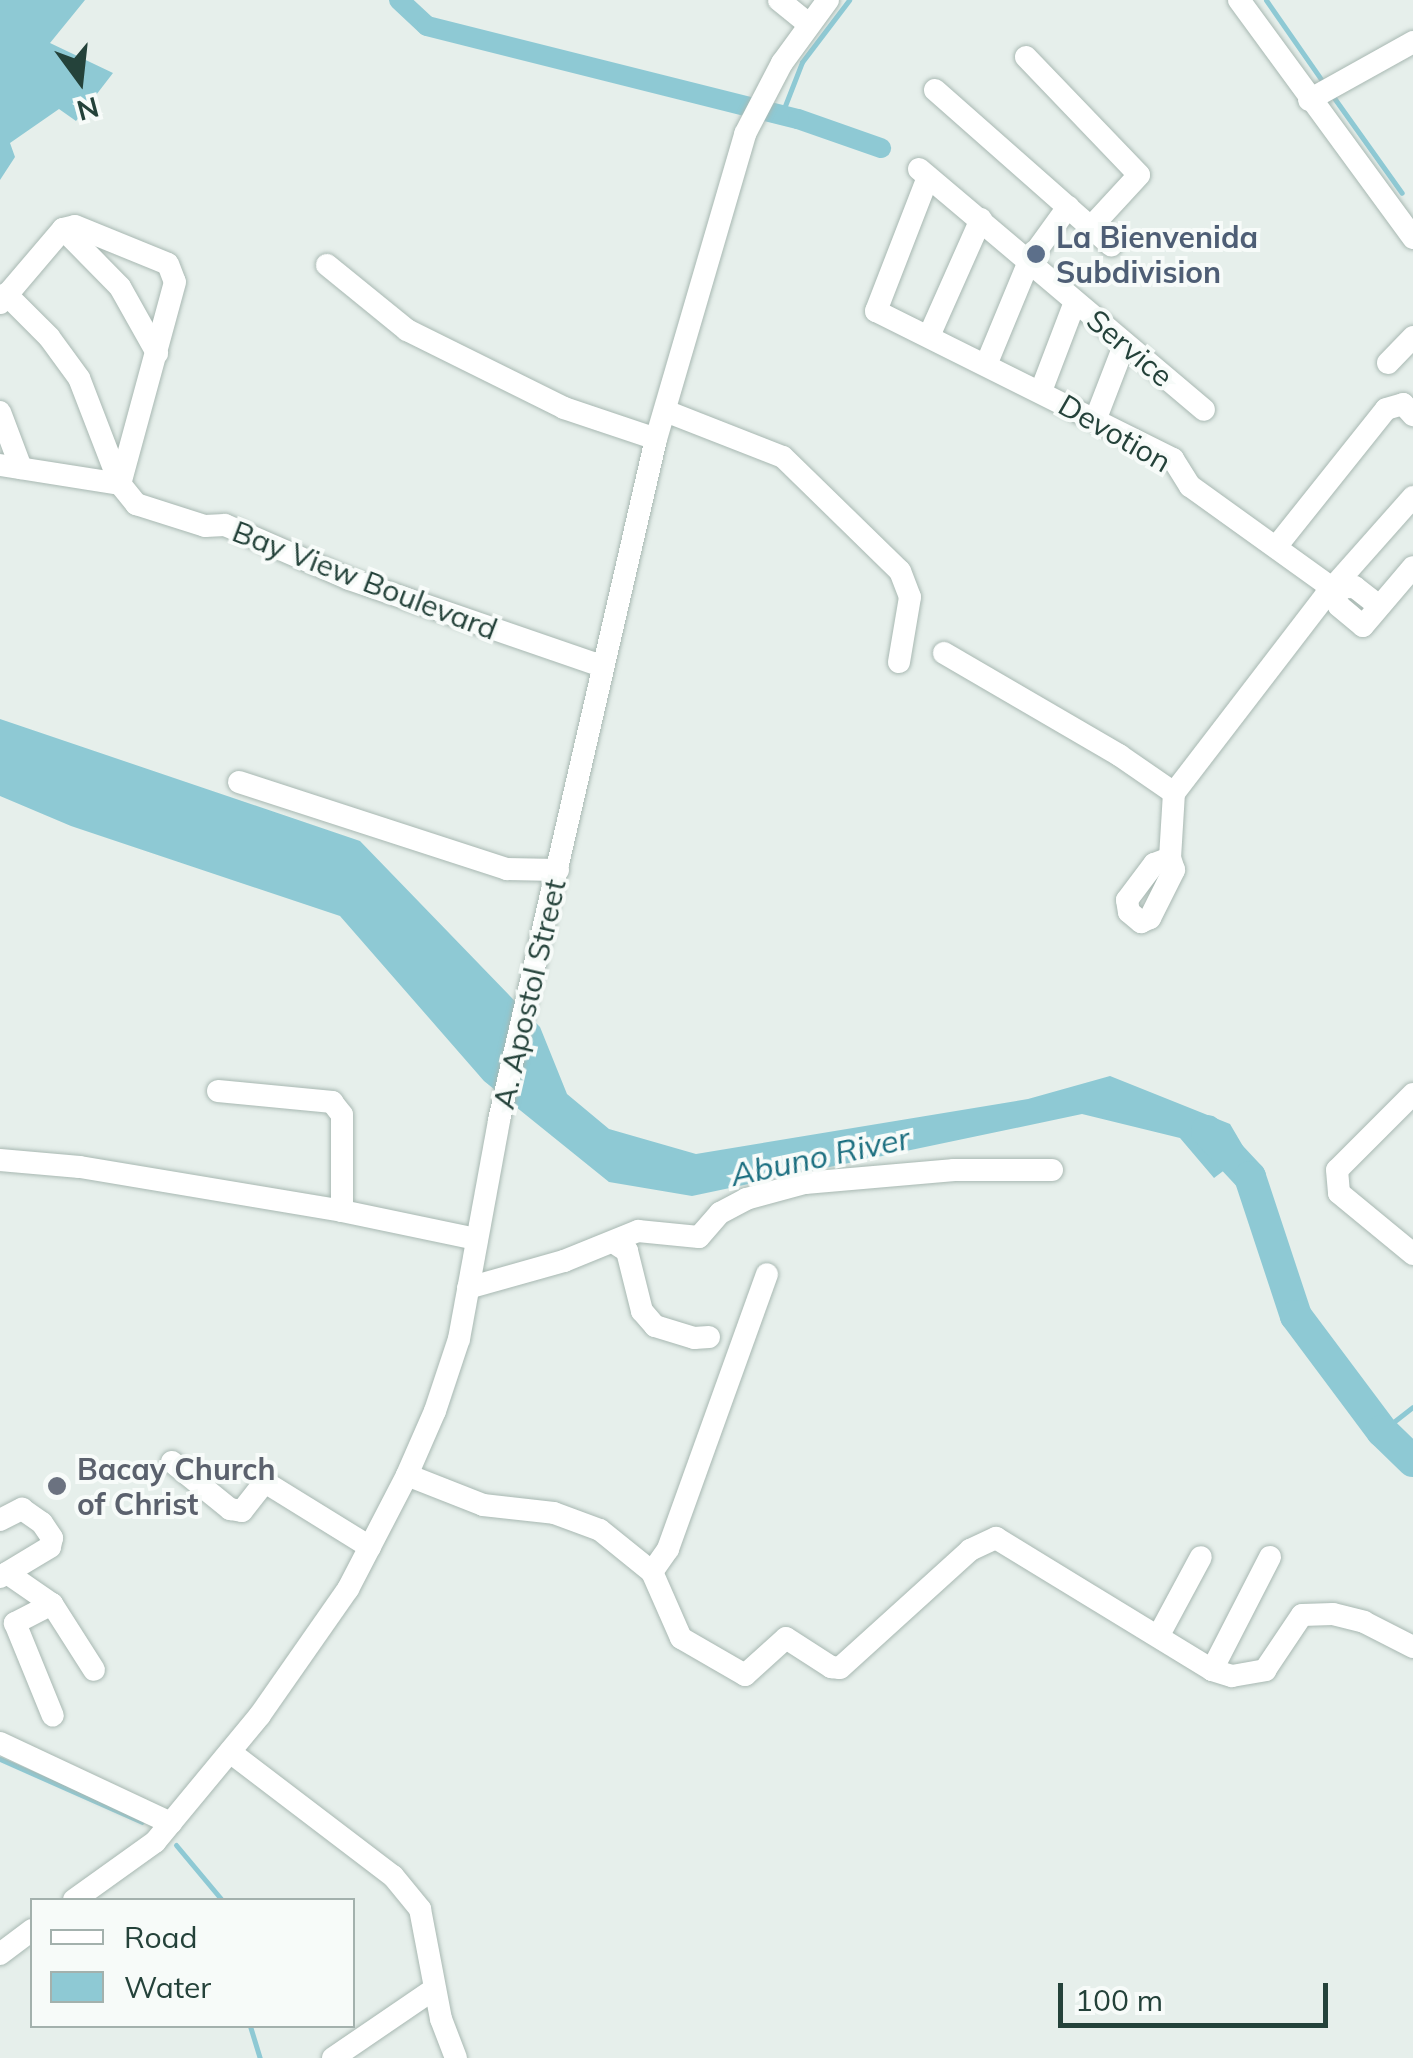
<!DOCTYPE html>
<html>
<head>
<meta charset="utf-8">
<style>
  body { margin:0 }
  #map { position:relative; width:1413px; height:2058px; overflow:hidden; background:#e6efeb; font-family:Mulish,sans-serif }
  div>[style] { position:absolute }
  .water>* { inset:0; background:#8ec9d4 }
  .stream>* { height:5px; margin:-2.5px; padding:0 2.5px; transform-origin:2.5px; border-radius:2.5px; background:#8ec9d4 }
  .canal>* { height:20px; margin:-10px; padding:0 10px; transform-origin:10px; border-radius:10px; background:#8ec9d4 }
  .river>* { height:32px; margin:-16px; padding:0 16px; transform-origin:16px; border-radius:16px; background:#8ec9d4 }
  .roads { filter:drop-shadow(0 0 2px #a8b8b2) drop-shadow(0 0 2px #a8b8b2) }
  .minor>* { height:22px; margin:-11px; padding:0 11px; transform-origin:11px; border-radius:11px; background:#fff }
  .dots>* { width:28px; height:28px; translate:-50% -50%; box-sizing:border-box; border:5px solid #f7fbf9; border-radius:50% }
  span { translate:-50% -50%; white-space:nowrap; text-align:center; line-height:1.15; -webkit-text-stroke:8px #f7fbf9; paint-order:stroke }
  .service-label { font-size:30px; color:#4e5e75; font-weight:700 }
  .left { translate:0 -50%; text-align:left }
  .street-label { font-size:30px; color:#24423a }
  .worship-label { font-size:30px; color:#5b616d; font-weight:700 }
  .water-label { font-size:32px; color:#1c6f80; font-style:italic }
  .legend { position:absolute; left:30px; top:1898px; width:325px; height:130px; box-sizing:border-box; background:#f7fbf9; border:2px solid #a3b1ad; margin:0; padding:12px 18px; list-style:none; font-size:30px; color:#24423a }
  .legend li { display:flex; align-items:center; gap:20px; height:50px }
  .legend b { width:50px; border:2px solid #a3b1ad }
  .north { position:absolute; left:30px; top:30px; width:100px; height:100px; -webkit-text-stroke:8px #f7fbf9; paint-order:stroke; rotate:165deg; font-size:28px; font-weight:700; line-height:40px; text-align:center; color:#24423a }
  .north::after { content:''; display:block; margin:auto; width:35px; height:45px; background:#24423a; clip-path:polygon(50% 0,100% 100%,50% 72%,0 100%) }
  .scale { position:absolute; left:1058px; top:1983px; width:270px; height:45px; box-sizing:border-box; border:5px solid #24423a; border-top:0; padding-left:12px; font-size:30px; line-height:35px; white-space:nowrap; color:#24423a; -webkit-text-stroke:8px #f7fbf9; paint-order:stroke }
</style>
</head>
<body>
<div id="map">
  <div class="water">
    <i style="clip-path:polygon(0 0,85px 0,50px 43px,113px 73px,76px 121px,59px 109px,10px 143px,15px 157px,0 180px)"></i>
    <i style="clip-path:polygon(0 719px,360px 841px,540px 1027px,567px 1094px,609px 1129px,696px 1154px,1028px 1099px,1110px 1076px,1230px 1124px,1247px 1153px,1214px 1178px,1180px 1138px,1082px 1114px,692px 1196px,609px 1182px,484px 1081px,340px 916px,71px 826px,0 796px)"></i>
  </div>
  <div class="stream">
    <i style="left:1266px;top:0;width:100px;rotate:55.2deg"></i>
    <i style="left:1332px;top:95px;width:120px;rotate:54.5deg"></i>
    <i style="left:781px;top:116px;width:58px;rotate:-68.7deg"></i>
    <i style="left:802px;top:62px;width:78px;rotate:-52.8deg"></i>
    <i style="left:1382px;top:1431px;width:39px;rotate:-38deg"></i>
    <i style="left:0;top:1759px;width:155px;rotate:23.9deg"></i>
    <i style="left:176px;top:1845px;width:72px;rotate:50.1deg"></i>
    <i style="left:250px;top:2026px;width:34px;rotate:73deg"></i>
  </div>
  <div class="canal">
    <i style="left:399px;top:0;width:38px;rotate:43deg"></i>
    <i style="left:427px;top:26px;width:382px;rotate:14.1deg"></i>
    <i style="left:798px;top:119px;width:88px;rotate:19.3deg"></i>
  </div>
  <div class="river">
    <i style="left:1207px;top:1131px;width:63px;rotate:46.9deg"></i>
    <i style="left:1250px;top:1177px;width:146px;rotate:71.7deg"></i>
    <i style="left:1296px;top:1316px;width:144px;rotate:53.2deg"></i>
    <i style="left:1382px;top:1431px;width:43px;rotate:44.1deg"></i>
  </div>
  <div class="roads">
    <div class="minor">
      <i style="left:779px;top:0;width:38px;rotate:39deg"></i>
      <i style="left:1239px;top:0;width:295px;rotate:53.8deg"></i>
      <i style="left:1026px;top:57px;width:163px;rotate:46.2deg"></i>
      <i style="left:1139px;top:175px;width:71px;rotate:132.7deg"></i>
      <i style="left:935px;top:90px;width:235px;rotate:41.4deg"></i>
      <i style="left:1309px;top:100px;width:119px;rotate:-29.1deg"></i>
      <i style="left:919px;top:169px;width:373px;rotate:40.2deg"></i>
      <i style="left:928px;top:177px;width:144px;rotate:111.2deg"></i>
      <i style="left:876px;top:311px;width:332px;rotate:26.5deg"></i>
      <i style="left:1173px;top:459px;width:32px;rotate:58deg"></i>
      <i style="left:1190px;top:486px;width:175px;rotate:35.7deg"></i>
      <i style="left:63px;top:229px;width:12px;rotate:-14deg"></i>
      <i style="left:75px;top:226px;width:100px;rotate:22.2deg"></i>
      <i style="left:168px;top:264px;width:19px;rotate:69deg"></i>
      <i style="left:175px;top:282px;width:209px;rotate:105.2deg"></i>
      <i style="left:63px;top:229px;width:81px;rotate:45.5deg"></i>
      <i style="left:120px;top:287px;width:76px;rotate:60.7deg"></i>
      <i style="left:327px;top:265px;width:103px;rotate:39.1deg"></i>
      <i style="left:407px;top:330px;width:175px;rotate:26.4deg"></i>
      <i style="left:564px;top:408px;width:97px;rotate:18.6deg"></i>
      <i style="left:6px;top:294px;width:61px;rotate:45deg"></i>
      <i style="left:49px;top:337px;width:51px;rotate:53.8deg"></i>
      <i style="left:79px;top:378px;width:114px;rotate:68.9deg"></i>
      <i style="left:120px;top:484px;width:26px;rotate:51deg"></i>
      <i style="left:136px;top:504px;width:72px;rotate:17.7deg"></i>
      <i style="left:205px;top:526px;width:20px;rotate:-3deg"></i>
      <i style="left:225px;top:525px;width:135px;rotate:23.5deg"></i>
      <i style="left:349px;top:579px;width:268px;rotate:19deg"></i>
      <i style="left:0;top:303px;width:97px;rotate:-49.6deg"></i>
      <i style="left:929px;top:336px;width:128px;rotate:-66deg"></i>
      <i style="left:1388px;top:363px;width:36px;rotate:-46deg"></i>
      <i style="left:986px;top:365px;width:113px;rotate:-67.5deg"></i>
      <i style="left:1029px;top:261px;width:67px;rotate:-54.2deg"></i>
      <i style="left:1041px;top:391px;width:95px;rotate:-69.1deg"></i>
      <i style="left:0;top:412px;width:60px;rotate:69.4deg"></i>
      <i style="left:668px;top:412px;width:123px;rotate:21.4deg"></i>
      <i style="left:783px;top:457px;width:163px;rotate:44.3deg"></i>
      <i style="left:900px;top:571px;width:28px;rotate:69deg"></i>
      <i style="left:910px;top:597px;width:66px;rotate:99.6deg"></i>
      <i style="left:1096px;top:418px;width:80px;rotate:-68.9deg"></i>
      <i style="left:0;top:465px;width:121px;rotate:9deg"></i>
      <i style="left:1276px;top:547px;width:176px;rotate:-51.4deg"></i>
      <i style="left:1386px;top:409px;width:18px;rotate:-16deg"></i>
      <i style="left:1403px;top:404px;width:15px;rotate:48deg"></i>
      <i style="left:1379px;top:606px;width:31px;rotate:-142deg"></i>
      <i style="left:1355px;top:587px;width:23px;rotate:178deg"></i>
      <i style="left:1332px;top:588px;width:19px;rotate:69deg"></i>
      <i style="left:1339px;top:606px;width:31px;rotate:40deg"></i>
      <i style="left:1363px;top:626px;width:77px;rotate:-49.7deg"></i>
      <i style="left:944px;top:653px;width:203px;rotate:30.2deg"></i>
      <i style="left:1119px;top:755px;width:67px;rotate:34.6deg"></i>
      <i style="left:239px;top:782px;width:282px;rotate:18deg"></i>
      <i style="left:507px;top:869px;width:51px;rotate:1.1deg"></i>
      <i style="left:1170px;top:858px;width:17px;rotate:159deg"></i>
      <i style="left:1154px;top:864px;width:45px;rotate:126.9deg"></i>
      <i style="left:1127px;top:900px;width:12px;rotate:81deg"></i>
      <i style="left:1129px;top:912px;width:16px;rotate:40deg"></i>
      <i style="left:1141px;top:922px;width:10px;rotate:-24deg"></i>
      <i style="left:1150px;top:918px;width:54px;rotate:-63.4deg"></i>
      <i style="left:1174px;top:870px;width:13px;rotate:-108deg"></i>
      <i style="left:1170px;top:858px;width:65px;rotate:-86.5deg"></i>
      <i style="left:1174px;top:793px;width:250px;rotate:-52.5deg"></i>
      <i style="left:1326px;top:595px;width:131px;rotate:-48.4deg"></i>
      <i style="left:218px;top:1091px;width:115px;rotate:5.5deg"></i>
      <i style="left:332px;top:1102px;width:16px;rotate:52deg"></i>
      <i style="left:342px;top:1115px;width:96px;rotate:90deg"></i>
      <i style="left:1413px;top:1094px;width:107px;rotate:135deg"></i>
      <i style="left:1337px;top:1170px;width:23px;rotate:85deg"></i>
      <i style="left:1339px;top:1193px;width:96px;rotate:39.5deg"></i>
      <i style="left:0;top:1160px;width:80px;rotate:5deg"></i>
      <i style="left:80px;top:1167px;width:266px;rotate:9.5deg"></i>
      <i style="left:342px;top:1211px;width:137px;rotate:11.8deg"></i>
      <i style="left:613px;top:1242px;width:17px;rotate:33deg"></i>
      <i style="left:627px;top:1251px;width:62px;rotate:76deg"></i>
      <i style="left:642px;top:1311px;width:20px;rotate:49deg"></i>
      <i style="left:655px;top:1326px;width:41px;rotate:17.1deg"></i>
      <i style="left:694px;top:1338px;width:15px;rotate:-4deg"></i>
      <i style="left:468px;top:1288px;width:100px;rotate:-15.7deg"></i>
      <i style="left:564px;top:1261px;width:80px;rotate:-22.1deg"></i>
      <i style="left:638px;top:1231px;width:61px;rotate:5.6deg"></i>
      <i style="left:699px;top:1237px;width:32px;rotate:-49deg"></i>
      <i style="left:720px;top:1213px;width:30px;rotate:-28deg"></i>
      <i style="left:746px;top:1199px;width:61px;rotate:-15.2deg"></i>
      <i style="left:805px;top:1183px;width:150px;rotate:-5deg"></i>
      <i style="left:954px;top:1170px;width:98px"></i>
      <i style="left:172px;top:1462px;width:75px;rotate:39deg"></i>
      <i style="left:230px;top:1509px;width:12px;rotate:9deg"></i>
      <i style="left:242px;top:1511px;width:33px;rotate:-52deg"></i>
      <i style="left:262px;top:1485px;width:6px;rotate:-9deg"></i>
      <i style="left:268px;top:1484px;width:120px;rotate:31.7deg"></i>
      <i style="left:407px;top:1475px;width:82px;rotate:21.5deg"></i>
      <i style="left:483px;top:1505px;width:71px;rotate:6.4deg"></i>
      <i style="left:554px;top:1513px;width:49px;rotate:20.3deg"></i>
      <i style="left:600px;top:1530px;width:67px;rotate:38.9deg"></i>
      <i style="left:652px;top:1572px;width:72px;rotate:66.3deg"></i>
      <i style="left:681px;top:1638px;width:74px;rotate:30deg"></i>
      <i style="left:745px;top:1675px;width:55px;rotate:-42.1deg"></i>
      <i style="left:786px;top:1638px;width:54px;rotate:32.8deg"></i>
      <i style="left:831px;top:1667px;width:9px;rotate:6deg"></i>
      <i style="left:840px;top:1668px;width:176px;rotate:-42.2deg"></i>
      <i style="left:970px;top:1550px;width:29px;rotate:-25deg"></i>
      <i style="left:996px;top:1538px;width:253px;rotate:31.4deg"></i>
      <i style="left:1212px;top:1670px;width:21px;rotate:17deg"></i>
      <i style="left:1232px;top:1676px;width:34px;rotate:-10deg"></i>
      <i style="left:1265px;top:1670px;width:66px;rotate:-56.1deg"></i>
      <i style="left:1302px;top:1615px;width:31px;rotate:-2deg"></i>
      <i style="left:1333px;top:1614px;width:32px;rotate:14deg"></i>
      <i style="left:1364px;top:1622px;width:55px;rotate:27deg"></i>
      <i style="left:0;top:1520px;width:25px;rotate:-27deg"></i>
      <i style="left:22px;top:1509px;width:24px;rotate:35deg"></i>
      <i style="left:42px;top:1523px;width:18px;rotate:56deg"></i>
      <i style="left:52px;top:1538px;width:9px;rotate:103deg"></i>
      <i style="left:50px;top:1547px;width:58px;rotate:149deg"></i>
      <i style="left:652px;top:1572px;width:28px;rotate:-55deg"></i>
      <i style="left:668px;top:1549px;width:292px;rotate:-70.2deg"></i>
      <i style="left:7px;top:1573px;width:55px;rotate:34.6deg"></i>
      <i style="left:52px;top:1604px;width:78px;rotate:57.5deg"></i>
      <i style="left:52px;top:1604px;width:42px;rotate:152.8deg"></i>
      <i style="left:15px;top:1623px;width:100px;rotate:67.8deg"></i>
      <i style="left:1160px;top:1633px;width:86px;rotate:-61.7deg"></i>
      <i style="left:1212px;top:1670px;width:127px;rotate:-62.8deg"></i>
      <i style="left:0;top:1743px;width:189px;rotate:25.1deg"></i>
      <i style="left:230px;top:1752px;width:205px;rotate:37.3deg"></i>
      <i style="left:393px;top:1876px;width:43px;rotate:50.7deg"></i>
      <i style="left:420px;top:1909px;width:112px;rotate:79.2deg"></i>
      <i style="left:441px;top:2019px;width:42px;rotate:69deg"></i>
      <i style="left:74px;top:1900px;width:100px;rotate:-35.6deg"></i>
      <i style="left:155px;top:1842px;width:165px;rotate:-50.4deg"></i>
      <i style="left:260px;top:1715px;width:154px;rotate:-55.1deg"></i>
      <i style="left:348px;top:1589px;width:128px;rotate:-62.6deg"></i>
      <i style="left:407px;top:1475px;width:70px;rotate:-66.4deg"></i>
      <i style="left:435px;top:1411px;width:76px;rotate:-71.6deg"></i>
      <i style="left:459px;top:1339px;width:223px;rotate:-79.6deg"></i>
      <i style="left:499px;top:1120px;width:699px;rotate:-77.02deg"></i>
      <i style="left:656px;top:439px;width:318px;rotate:-73.7deg"></i>
      <i style="left:745px;top:134px;width:80px;rotate:-62.5deg"></i>
      <i style="left:782px;top:63px;width:78px;rotate:-53.9deg"></i>
      <i style="left:0;top:1954px;width:40px;rotate:-37deg"></i>
      <i style="left:333px;top:2058px;width:122px;rotate:-34.3deg"></i>
    </div>
  </div>
  <div class="dots">
    <i style="left:1036px;top:254px;background:#5c6f8a"></i>
    <i style="left:57px;top:1486px;background:#6b7280"></i>
  </div>
  <div class="service-label">
    <span class="left" style="left:1056px;top:254px">La Bienvenida<br>Subdivision</span>
  </div>
  <div class="street-label">
    <span style="left:1130px;top:348px;rotate:40deg">Service</span>
    <span style="left:1115px;top:433px;rotate:30deg">Devotion</span>
    <span style="left:365px;top:580px;rotate:21deg">Bay View Boulevard</span>
    <span style="left:529px;top:994px;rotate:-77deg">A. Apostol Street</span>
  </div>
  <div class="worship-label">
    <span class="left" style="left:77px;top:1486px">Bacay Church<br>of Christ</span>
  </div>
  <div class="water-label">
    <span style="left:820px;top:1156px;rotate:-12deg">Abuno River</span>
  </div>
  <ul class="legend">
  <li><b style="height:12px;background:#fff"></b>Road</li>
  <li><b style="height:28px;background:#8ec9d4"></b>Water</li>
  </ul>
  <div class="north">N</div>
  <div class="scale">100 m</div>
</div>
</body>
</html>
